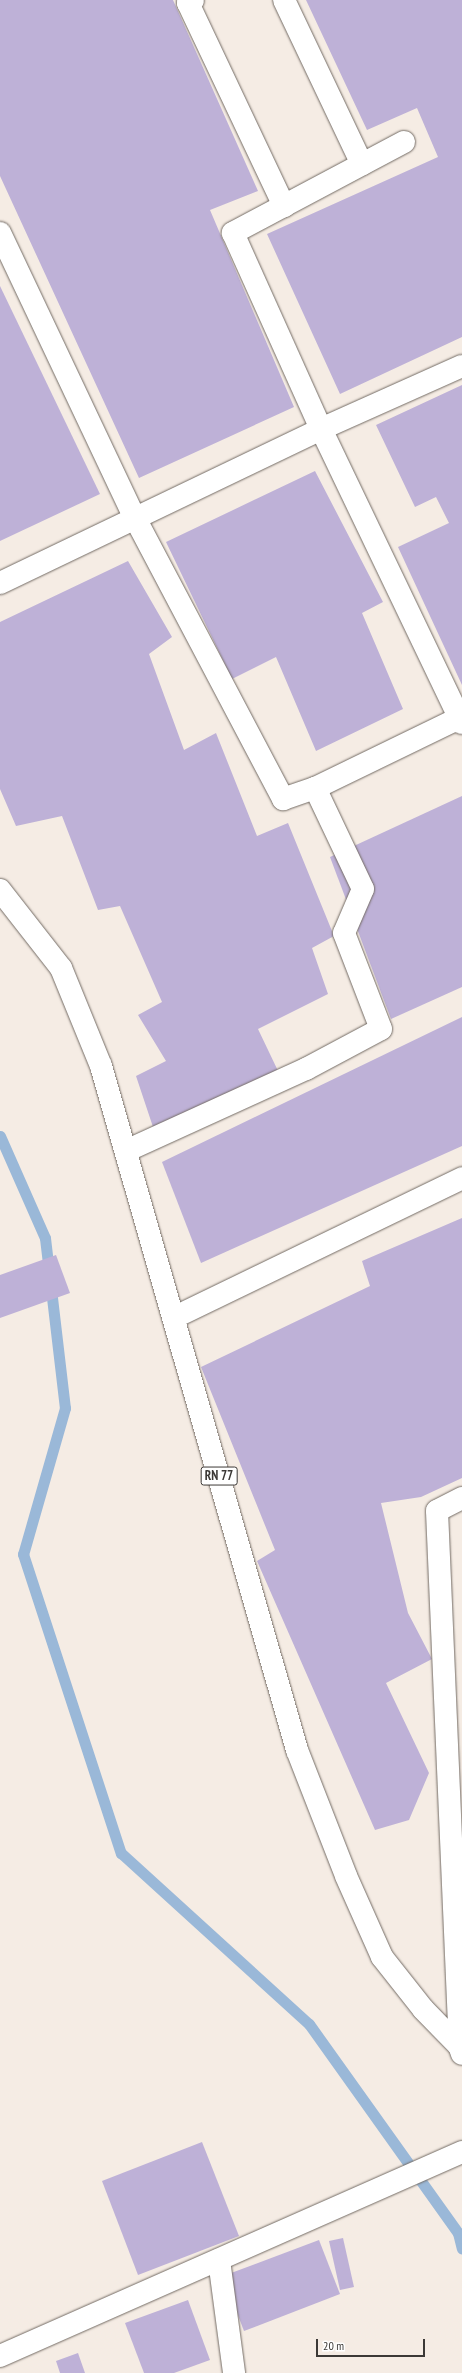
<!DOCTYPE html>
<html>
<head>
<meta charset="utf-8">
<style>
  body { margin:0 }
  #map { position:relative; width:462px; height:2373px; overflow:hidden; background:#f5ece4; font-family:"PT Sans Narrow",sans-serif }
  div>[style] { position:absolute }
  .stream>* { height:11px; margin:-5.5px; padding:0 5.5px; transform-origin:5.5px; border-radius:5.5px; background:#9ab8d8 }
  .building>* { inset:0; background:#beb1d7 }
  .roads { filter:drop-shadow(0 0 1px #736b64) drop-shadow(0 0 1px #736b64) }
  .minor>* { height:22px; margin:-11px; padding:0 11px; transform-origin:11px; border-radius:11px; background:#fff }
  .major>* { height:22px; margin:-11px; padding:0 11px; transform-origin:11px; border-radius:11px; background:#fff }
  span { translate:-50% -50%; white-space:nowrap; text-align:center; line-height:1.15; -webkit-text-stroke:3px #fff; paint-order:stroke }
  .shield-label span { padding:1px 3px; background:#fff; border:1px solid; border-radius:3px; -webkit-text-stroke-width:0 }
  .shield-label { font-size:13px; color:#3c3936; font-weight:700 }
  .scale { position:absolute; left:316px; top:2339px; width:109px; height:18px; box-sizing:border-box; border:2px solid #3c3936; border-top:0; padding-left:5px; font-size:12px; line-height:14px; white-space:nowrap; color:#3c3936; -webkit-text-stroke:3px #fff; paint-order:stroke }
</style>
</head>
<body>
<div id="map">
  <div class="stream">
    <i style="left:0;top:1136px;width:111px;rotate:66.2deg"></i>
    <i style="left:45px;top:1238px;width:171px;rotate:83.3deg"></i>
    <i style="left:65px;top:1408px;width:152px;rotate:106deg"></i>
    <i style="left:23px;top:1554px;width:315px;rotate:71.9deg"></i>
    <i style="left:121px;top:1853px;width:254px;rotate:42.3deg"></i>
    <i style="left:309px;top:2024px;width:257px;rotate:54.5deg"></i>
    <i style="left:458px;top:2233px;width:16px;rotate:76deg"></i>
  </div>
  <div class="building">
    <i style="clip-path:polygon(0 0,173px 0,258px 191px,210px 210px,294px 407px,139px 478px,0 176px)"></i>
    <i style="clip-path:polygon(306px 0,462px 0,462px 337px,340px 394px,267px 234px,438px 157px,417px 108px,367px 130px)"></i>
    <i style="clip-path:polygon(0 286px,100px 494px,0 541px)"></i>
    <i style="clip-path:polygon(462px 385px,462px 685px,398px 547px,449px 523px,436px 497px,415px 507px,376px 425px)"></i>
    <i style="clip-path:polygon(315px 471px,383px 602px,362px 613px,403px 709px,316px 751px,276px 657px,232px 679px,166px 542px)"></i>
    <i style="clip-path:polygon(128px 561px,172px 637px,149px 654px,184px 750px,216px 733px,257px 836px,288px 823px,334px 936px,312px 948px,328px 994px,258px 1029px,279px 1073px,155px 1133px,136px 1076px,166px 1061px,138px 1015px,162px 1002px,120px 906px,98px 910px,62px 816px,16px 826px,0 789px,0 622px)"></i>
    <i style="clip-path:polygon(462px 796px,462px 987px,391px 1019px,330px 857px)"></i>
    <i style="clip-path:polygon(462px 1017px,462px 1146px,201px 1263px,162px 1162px)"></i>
    <i style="clip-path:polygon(462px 1218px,462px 1478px,421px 1497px,381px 1503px,408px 1613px,432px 1659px,386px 1683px,429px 1773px,409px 1820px,375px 1830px,257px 1561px,275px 1550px,201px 1367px,370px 1286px,362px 1261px)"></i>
    <i style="clip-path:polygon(56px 1255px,70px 1293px,0 1318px,0 1275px)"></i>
    <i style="clip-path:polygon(202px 2142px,239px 2236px,138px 2275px,102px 2181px)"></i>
    <i style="clip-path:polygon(343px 2238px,354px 2287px,340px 2290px,329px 2241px)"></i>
    <i style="clip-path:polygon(319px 2240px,340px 2294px,244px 2331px,223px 2276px)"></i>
    <i style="clip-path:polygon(188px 2300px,210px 2360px,174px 2373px,144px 2373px,125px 2323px)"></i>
    <i style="clip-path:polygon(78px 2353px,85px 2373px,60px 2373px,56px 2361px)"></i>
  </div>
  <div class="roads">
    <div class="minor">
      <i style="left:193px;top:0;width:6px;rotate:149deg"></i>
      <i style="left:188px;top:3px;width:225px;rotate:64.7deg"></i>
      <i style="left:284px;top:0;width:182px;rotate:64.6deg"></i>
      <i style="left:404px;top:142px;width:194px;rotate:152deg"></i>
      <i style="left:233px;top:233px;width:215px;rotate:65.8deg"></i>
      <i style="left:321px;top:429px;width:326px;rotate:64.4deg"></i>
      <i style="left:0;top:233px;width:315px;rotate:64.7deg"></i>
      <i style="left:135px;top:518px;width:318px;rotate:62.2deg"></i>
      <i style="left:283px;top:799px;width:34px;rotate:-19deg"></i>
      <i style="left:315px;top:788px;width:160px;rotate:-25.9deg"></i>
      <i style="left:0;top:583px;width:356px;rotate:-25.6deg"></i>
      <i style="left:321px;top:429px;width:154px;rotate:-24.1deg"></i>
      <i style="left:126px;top:1151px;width:198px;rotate:-24.5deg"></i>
      <i style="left:306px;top:1069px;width:85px;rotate:-28.1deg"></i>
      <i style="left:381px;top:1029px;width:103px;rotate:-111.1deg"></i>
      <i style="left:344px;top:933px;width:48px;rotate:-66.6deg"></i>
      <i style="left:363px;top:889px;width:112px;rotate:-115.4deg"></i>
      <i style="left:175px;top:1317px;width:319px;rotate:-25.8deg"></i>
      <i style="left:462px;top:1498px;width:28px;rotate:153deg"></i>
      <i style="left:437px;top:1511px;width:537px;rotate:87.55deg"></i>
      <i style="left:460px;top:2048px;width:6px;rotate:72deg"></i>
      <i style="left:219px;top:2260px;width:114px;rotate:82.4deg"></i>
      <i style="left:0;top:2356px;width:505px;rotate:-23.82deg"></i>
    </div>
    <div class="major">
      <i style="left:0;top:890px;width:99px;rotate:52deg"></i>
      <i style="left:61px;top:968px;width:106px;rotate:67.8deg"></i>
      <i style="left:101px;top:1066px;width:712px;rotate:74.01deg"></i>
      <i style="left:297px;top:1750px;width:135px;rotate:68.7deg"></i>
      <i style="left:346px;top:1876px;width:89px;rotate:66deg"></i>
      <i style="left:382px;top:1957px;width:66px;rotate:51.7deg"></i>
      <i style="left:423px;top:2009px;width:56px;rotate:45.7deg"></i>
    </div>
  </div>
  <div class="shield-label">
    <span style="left:219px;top:1476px">RN 77</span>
  </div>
  <div class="scale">20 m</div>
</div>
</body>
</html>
